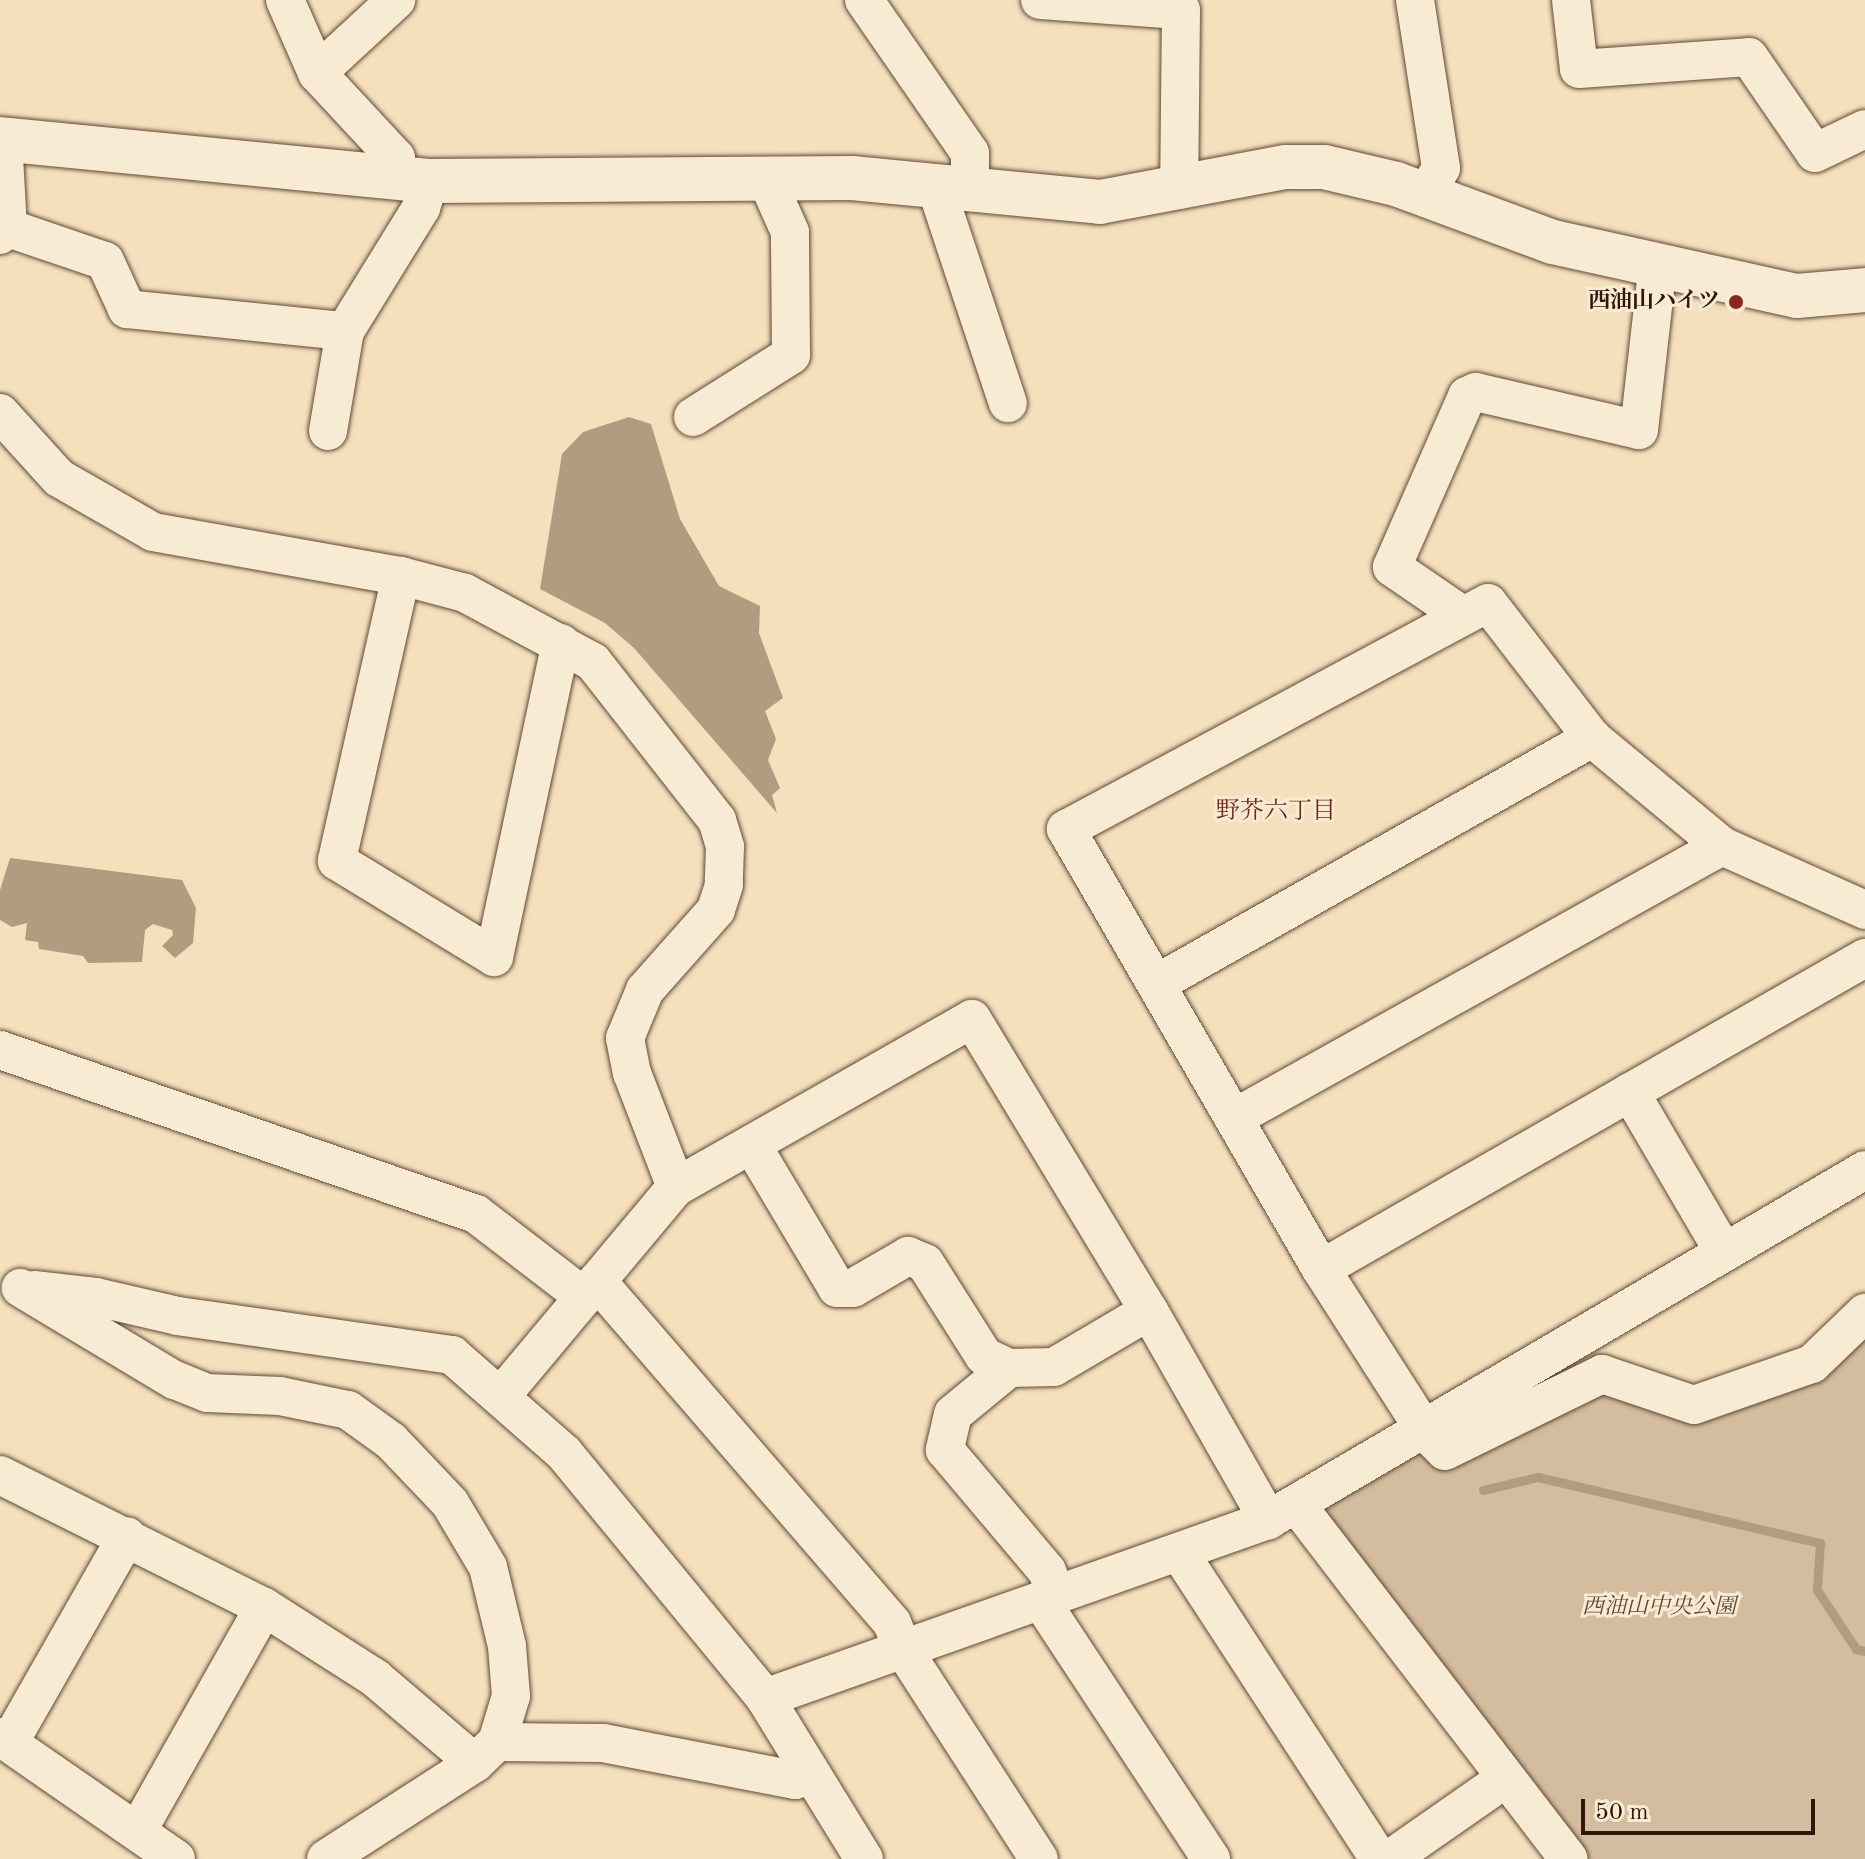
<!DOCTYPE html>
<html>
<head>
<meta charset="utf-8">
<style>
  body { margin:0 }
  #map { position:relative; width:1865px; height:1859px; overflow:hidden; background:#f4e0bc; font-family:"Old Standard TT","Noto Serif JP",serif }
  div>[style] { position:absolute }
  .green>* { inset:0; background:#d3bd9e }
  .water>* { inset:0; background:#b29b7f }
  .stream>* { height:9px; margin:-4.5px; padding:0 4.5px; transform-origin:4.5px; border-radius:4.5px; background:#b29b7f }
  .roads { filter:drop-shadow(0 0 2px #624836) drop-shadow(0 0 2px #624836) }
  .minor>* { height:38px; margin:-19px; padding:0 19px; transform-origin:19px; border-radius:19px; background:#f8ebd3 }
  .tertiary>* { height:44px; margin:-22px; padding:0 22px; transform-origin:22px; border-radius:22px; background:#f8ebd3 }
  .dots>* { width:22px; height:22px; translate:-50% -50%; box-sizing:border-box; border:4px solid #f8ebd3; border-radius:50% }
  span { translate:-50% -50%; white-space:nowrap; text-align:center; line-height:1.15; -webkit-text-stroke:6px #f8ebd3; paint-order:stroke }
  .poi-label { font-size:22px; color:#31150a; font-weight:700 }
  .right { translate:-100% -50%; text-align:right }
  .park-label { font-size:22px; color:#624736; font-style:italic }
  .neighbourhood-label { font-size:24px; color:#7a1f14 }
  .scale { position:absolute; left:1581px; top:1799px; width:234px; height:36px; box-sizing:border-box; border:4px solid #31150a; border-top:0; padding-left:10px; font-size:24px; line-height:28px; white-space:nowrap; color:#31150a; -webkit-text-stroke:6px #f8ebd3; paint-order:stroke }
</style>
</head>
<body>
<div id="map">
  <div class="green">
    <i style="clip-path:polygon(1865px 1313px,1865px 1859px,1590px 1859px,1312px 1497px,1602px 1374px,1694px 1405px,1812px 1364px)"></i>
  </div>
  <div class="water">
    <i style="clip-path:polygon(629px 417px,651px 424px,680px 519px,719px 586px,760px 606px,759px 633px,783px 698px,765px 711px,776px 739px,768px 760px,780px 788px,772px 795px,777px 813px,634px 648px,605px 623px,540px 589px,562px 454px,583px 432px)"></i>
    <i style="clip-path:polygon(10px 858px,182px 880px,196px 908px,193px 943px,175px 958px,162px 946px,173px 935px,172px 930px,153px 924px,145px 930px,142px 962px,88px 963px,83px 956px,39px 949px,38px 942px,25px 940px,27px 923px,12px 927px,0 920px,0 890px)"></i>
  </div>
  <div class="stream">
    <i style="left:1483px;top:1490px;width:57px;rotate:-13.3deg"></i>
    <i style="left:1538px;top:1477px;width:290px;rotate:13.2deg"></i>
    <i style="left:1820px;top:1543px;width:47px;rotate:93.7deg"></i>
    <i style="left:1817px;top:1590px;width:71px;rotate:56.5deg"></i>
    <i style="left:1856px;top:1649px;width:9px;rotate:13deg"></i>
  </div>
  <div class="roads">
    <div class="minor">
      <i style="left:285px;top:0;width:80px;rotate:66.3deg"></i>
      <i style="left:317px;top:73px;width:116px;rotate:47.1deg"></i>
      <i style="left:396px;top:158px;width:19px;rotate:93deg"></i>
      <i style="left:864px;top:0;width:186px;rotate:55.3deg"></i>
      <i style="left:970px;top:153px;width:34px;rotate:90deg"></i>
      <i style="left:1040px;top:0;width:141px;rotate:4.1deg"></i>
      <i style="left:1181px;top:10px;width:180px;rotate:90.6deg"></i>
      <i style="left:1415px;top:0;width:170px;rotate:81.2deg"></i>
      <i style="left:1441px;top:168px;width:30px;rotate:120deg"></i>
      <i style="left:1571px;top:0;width:69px;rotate:83.4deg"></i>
      <i style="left:1579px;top:69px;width:170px;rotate:-4deg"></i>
      <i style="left:1749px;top:57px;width:116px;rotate:55.5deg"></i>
      <i style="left:1815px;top:153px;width:55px;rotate:-25.6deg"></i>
      <i style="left:317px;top:73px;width:108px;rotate:-42.7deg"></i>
      <i style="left:935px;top:184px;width:231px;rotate:71.6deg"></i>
      <i style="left:8px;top:228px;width:102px;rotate:18.8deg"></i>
      <i style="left:105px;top:261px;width:53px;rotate:65.4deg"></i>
      <i style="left:127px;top:309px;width:219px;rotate:5.8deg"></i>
      <i style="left:0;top:235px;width:11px;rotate:-41deg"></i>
      <i style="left:8px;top:228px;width:89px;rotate:-93.2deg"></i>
      <i style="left:0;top:413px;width:88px;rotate:47.8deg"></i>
      <i style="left:59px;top:478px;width:108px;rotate:29.9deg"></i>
      <i style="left:153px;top:532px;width:252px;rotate:10.1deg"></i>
      <i style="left:401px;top:576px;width:66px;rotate:14.9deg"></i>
      <i style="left:465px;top:593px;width:145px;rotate:28.3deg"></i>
      <i style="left:593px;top:662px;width:201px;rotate:51.9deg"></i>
      <i style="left:717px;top:820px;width:28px;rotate:73deg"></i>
      <i style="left:725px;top:847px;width:38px;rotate:92deg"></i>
      <i style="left:724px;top:885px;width:26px;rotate:108deg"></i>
      <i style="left:716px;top:910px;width:107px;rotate:131.6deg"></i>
      <i style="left:645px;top:990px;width:52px;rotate:112.6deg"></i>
      <i style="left:625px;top:1038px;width:36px;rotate:79deg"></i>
      <i style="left:632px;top:1073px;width:122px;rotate:68.9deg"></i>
      <i style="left:693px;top:417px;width:116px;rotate:-32.3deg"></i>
      <i style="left:791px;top:355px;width:123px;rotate:-90.5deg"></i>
      <i style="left:790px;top:232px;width:59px;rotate:-114deg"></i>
      <i style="left:328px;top:431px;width:101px;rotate:-80.4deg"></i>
      <i style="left:345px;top:331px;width:145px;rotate:-58.3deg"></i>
      <i style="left:421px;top:208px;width:28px;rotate:-73deg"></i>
      <i style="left:401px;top:576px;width:292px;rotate:102.7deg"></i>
      <i style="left:337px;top:861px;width:184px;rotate:31.4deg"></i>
      <i style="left:494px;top:957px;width:321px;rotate:-78deg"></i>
      <i style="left:1462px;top:615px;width:85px;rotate:-145.6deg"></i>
      <i style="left:1392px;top:567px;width:187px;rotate:-66.3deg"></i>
      <i style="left:1467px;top:396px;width:10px;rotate:-24deg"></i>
      <i style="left:1476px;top:392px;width:167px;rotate:13.1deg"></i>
      <i style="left:1639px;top:430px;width:167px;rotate:-83.5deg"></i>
      <i style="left:1865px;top:910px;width:157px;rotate:-155.9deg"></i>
      <i style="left:1722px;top:846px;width:169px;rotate:-140.3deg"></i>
      <i style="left:1592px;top:738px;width:170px;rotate:-127.6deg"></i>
      <i style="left:1488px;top:603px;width:479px;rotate:151.8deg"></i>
      <i style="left:1066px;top:829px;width:509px;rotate:59.91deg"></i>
      <i style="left:1321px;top:1269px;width:193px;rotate:57.3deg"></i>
      <i style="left:1425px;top:1431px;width:28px;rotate:45deg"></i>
      <i style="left:1445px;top:1451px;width:175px;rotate:-26.1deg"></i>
      <i style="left:1602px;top:1374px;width:97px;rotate:18.6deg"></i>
      <i style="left:1694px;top:1405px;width:125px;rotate:-19.2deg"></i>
      <i style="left:1812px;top:1364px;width:74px;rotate:-43.9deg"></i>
      <i style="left:1156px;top:984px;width:501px;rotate:-29.43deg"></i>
      <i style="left:0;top:1050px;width:503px;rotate:19.01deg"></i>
      <i style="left:476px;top:1214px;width:136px;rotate:37.5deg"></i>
      <i style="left:1630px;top:1092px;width:186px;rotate:59.6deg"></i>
      <i style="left:1234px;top:1118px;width:559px;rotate:-29.13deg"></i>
      <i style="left:753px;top:1147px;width:164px;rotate:59.2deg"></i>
      <i style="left:837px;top:1288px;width:16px"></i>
      <i style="left:853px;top:1288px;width:64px;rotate:-30.2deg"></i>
      <i style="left:908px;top:1256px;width:18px;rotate:22deg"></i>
      <i style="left:925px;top:1263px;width:110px;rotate:57.6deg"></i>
      <i style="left:984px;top:1356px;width:28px;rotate:26deg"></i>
      <i style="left:1009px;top:1368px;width:45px;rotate:-1.3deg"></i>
      <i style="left:1054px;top:1367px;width:110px;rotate:-30.5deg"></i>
      <i style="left:1321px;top:1269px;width:627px;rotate:-29.76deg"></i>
      <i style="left:597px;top:1281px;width:452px;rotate:49.2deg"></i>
      <i style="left:892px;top:1623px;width:28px;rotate:67deg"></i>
      <i style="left:903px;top:1649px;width:250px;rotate:57.1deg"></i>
      <i style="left:34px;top:1290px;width:62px;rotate:6.4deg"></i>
      <i style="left:96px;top:1297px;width:84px;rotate:13deg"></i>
      <i style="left:178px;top:1316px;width:277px;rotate:8.1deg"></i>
      <i style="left:452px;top:1355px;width:149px;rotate:41.2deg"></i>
      <i style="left:564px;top:1453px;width:317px;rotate:50.6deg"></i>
      <i style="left:765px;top:1698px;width:189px;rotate:58.4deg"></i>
      <i style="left:1009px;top:1368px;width:72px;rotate:140.6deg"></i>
      <i style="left:953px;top:1414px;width:37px;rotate:103deg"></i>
      <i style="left:945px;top:1450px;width:158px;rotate:49.9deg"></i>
      <i style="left:1047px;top:1571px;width:26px;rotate:69deg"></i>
      <i style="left:501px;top:1396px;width:273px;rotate:-50.1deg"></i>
      <i style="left:676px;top:1187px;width:340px;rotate:-29.6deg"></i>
      <i style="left:972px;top:1019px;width:341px;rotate:58.8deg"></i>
      <i style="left:1149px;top:1311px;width:241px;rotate:60.3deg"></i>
      <i style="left:0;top:1475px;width:295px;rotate:26.6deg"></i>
      <i style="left:264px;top:1607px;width:132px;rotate:32.6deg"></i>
      <i style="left:375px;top:1678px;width:131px;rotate:40.4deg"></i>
      <i style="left:475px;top:1763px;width:30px;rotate:-44deg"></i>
      <i style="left:497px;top:1742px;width:48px;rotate:-73.1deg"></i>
      <i style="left:511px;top:1696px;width:50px;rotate:-94.6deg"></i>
      <i style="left:507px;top:1646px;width:81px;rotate:-103.5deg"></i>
      <i style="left:488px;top:1567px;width:74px;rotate:-120.7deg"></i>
      <i style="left:450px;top:1503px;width:86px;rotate:-133.6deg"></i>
      <i style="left:391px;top:1441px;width:53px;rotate:-144.2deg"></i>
      <i style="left:348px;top:1410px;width:69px;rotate:-168.4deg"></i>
      <i style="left:280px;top:1396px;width:73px;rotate:-177.6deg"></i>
      <i style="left:207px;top:1393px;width:35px;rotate:-158deg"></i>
      <i style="left:174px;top:1380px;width:179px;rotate:-149deg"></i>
      <i style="left:1297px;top:1505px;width:446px;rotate:52.5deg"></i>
      <i style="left:1179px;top:1552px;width:366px;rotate:56.9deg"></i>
      <i style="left:1041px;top:1601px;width:309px;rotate:56.6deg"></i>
      <i style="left:765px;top:1698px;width:534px;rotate:-19.49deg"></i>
      <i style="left:1268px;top:1520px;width:692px;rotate:-30.38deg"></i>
      <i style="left:0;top:1737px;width:214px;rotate:34.7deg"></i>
      <i style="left:497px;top:1742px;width:106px;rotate:0.5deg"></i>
      <i style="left:603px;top:1743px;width:196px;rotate:10.9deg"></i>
      <i style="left:795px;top:1780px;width:16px;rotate:-27deg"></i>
      <i style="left:9px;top:1743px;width:238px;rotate:-60.3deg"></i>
      <i style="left:138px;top:1830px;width:256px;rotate:-60.5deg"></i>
      <i style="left:326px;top:1859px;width:177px;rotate:-32.8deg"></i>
      <i style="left:1390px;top:1859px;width:141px;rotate:-34.9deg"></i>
    </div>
    <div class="tertiary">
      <i style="left:0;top:139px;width:431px;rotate:5.6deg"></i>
      <i style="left:429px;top:181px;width:423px;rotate:-0.4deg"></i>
      <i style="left:852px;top:178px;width:249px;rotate:5.5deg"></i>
      <i style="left:1100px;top:202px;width:189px;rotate:-10.7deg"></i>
      <i style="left:1286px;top:167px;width:38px"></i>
      <i style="left:1324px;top:167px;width:74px;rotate:13.3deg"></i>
      <i style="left:1396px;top:184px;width:167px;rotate:20.3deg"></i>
      <i style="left:1553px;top:242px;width:250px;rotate:12.5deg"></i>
      <i style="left:1797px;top:296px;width:68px;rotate:-5deg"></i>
    </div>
  </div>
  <div class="dots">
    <i style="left:1736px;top:302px;background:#8f2418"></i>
  </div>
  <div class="poi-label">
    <span class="right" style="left:1720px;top:302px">西油山ハイツ</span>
  </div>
  <div class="park-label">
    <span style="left:1659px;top:1608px">西油山中央公園</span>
  </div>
  <div class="neighbourhood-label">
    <span style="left:1276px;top:813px">野芥六丁目</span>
  </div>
  <div class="scale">50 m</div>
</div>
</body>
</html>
